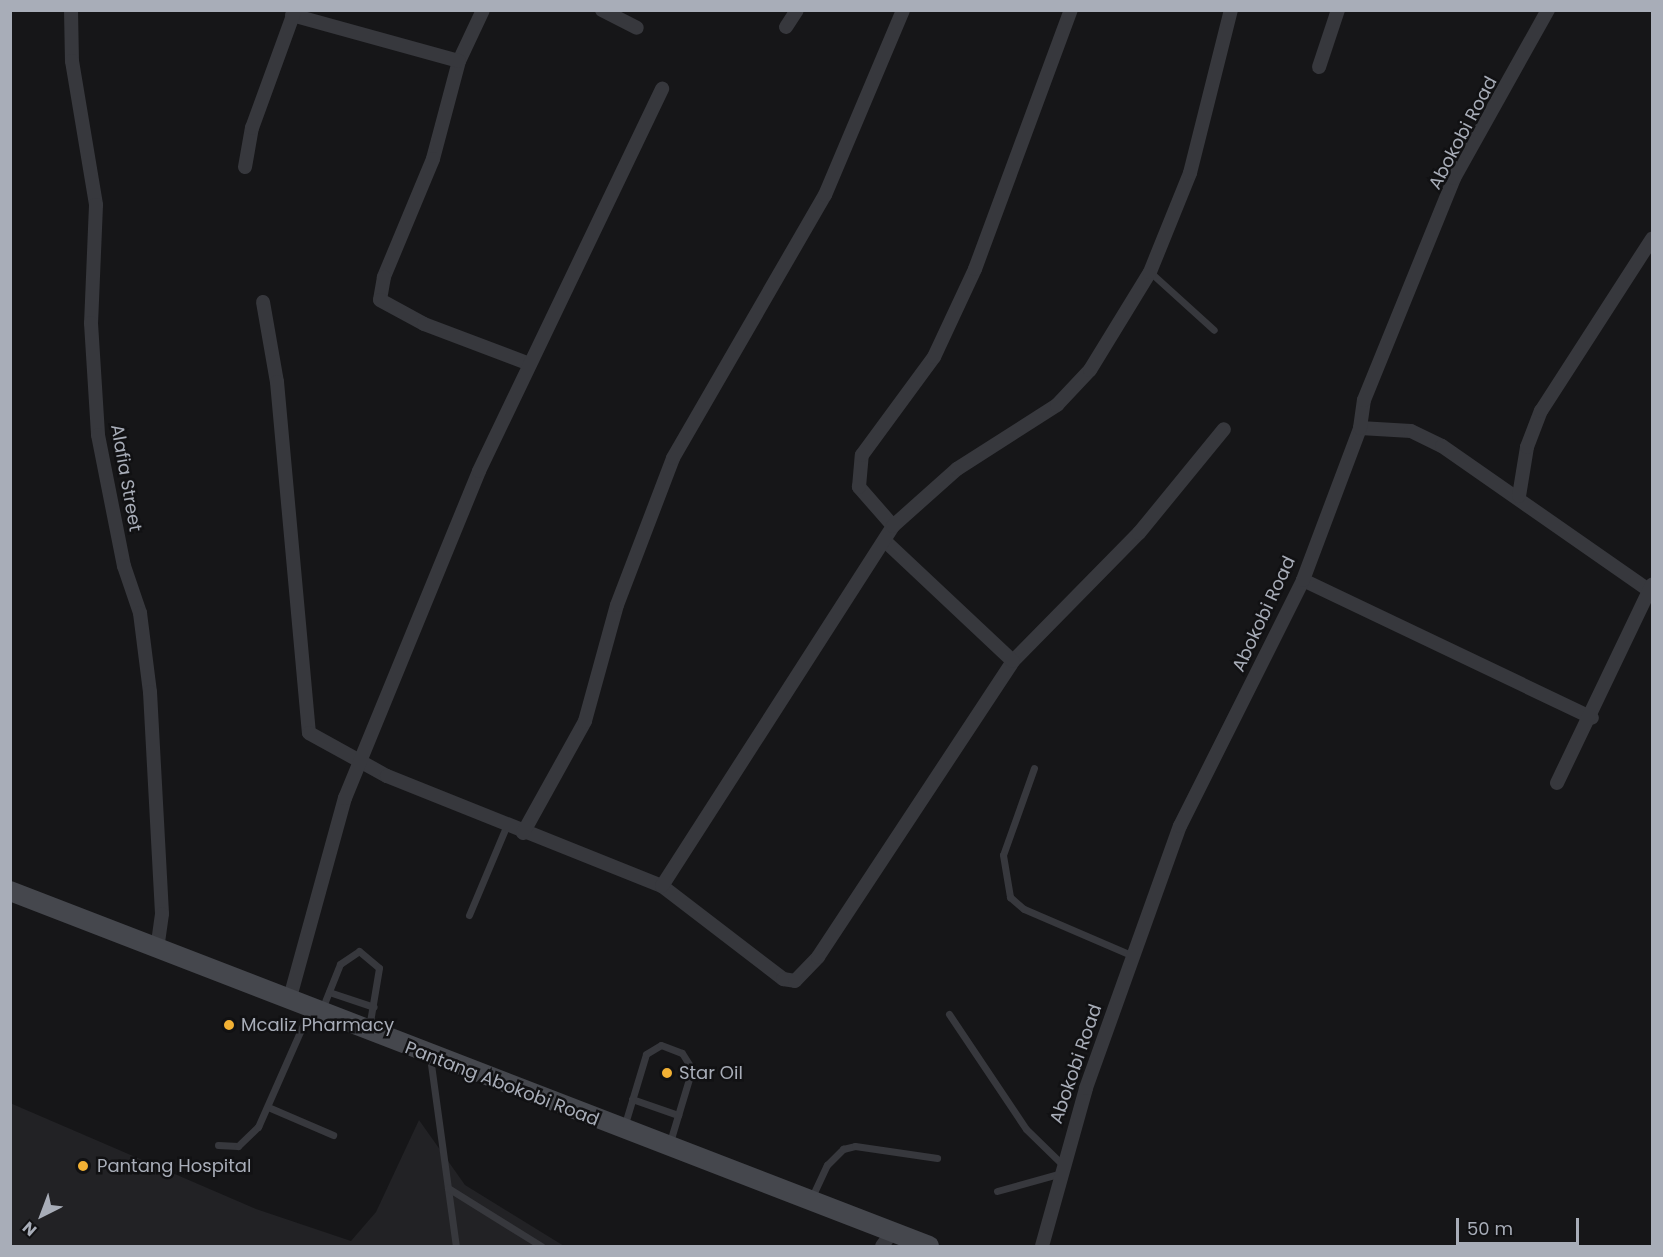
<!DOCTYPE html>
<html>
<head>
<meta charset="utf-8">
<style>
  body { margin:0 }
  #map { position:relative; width:1663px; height:1257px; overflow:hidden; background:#161618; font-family:Poppins,sans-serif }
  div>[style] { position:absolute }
  .built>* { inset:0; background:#222225 }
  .lane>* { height:7px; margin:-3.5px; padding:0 3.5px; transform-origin:3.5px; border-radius:3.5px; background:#37383d }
  .street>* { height:14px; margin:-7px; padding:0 7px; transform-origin:7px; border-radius:7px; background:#37383d }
  .secondary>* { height:20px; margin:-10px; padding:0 10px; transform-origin:10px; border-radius:10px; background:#45474d }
  .dots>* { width:16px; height:16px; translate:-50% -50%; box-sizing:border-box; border:3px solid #111113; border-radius:50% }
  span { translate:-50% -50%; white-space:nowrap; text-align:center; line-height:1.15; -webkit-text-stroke:5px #111113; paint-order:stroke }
  .street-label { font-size:18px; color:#a8adb8 }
  .poi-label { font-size:18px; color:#a8adb8 }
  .left { translate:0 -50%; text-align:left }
  .frame { position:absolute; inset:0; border:12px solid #a8adb8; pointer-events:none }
  .north { position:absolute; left:12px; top:1185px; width:60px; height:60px; -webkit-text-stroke:4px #111113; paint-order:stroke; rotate:222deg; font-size:16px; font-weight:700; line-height:24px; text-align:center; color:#a8adb8 }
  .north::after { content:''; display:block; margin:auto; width:21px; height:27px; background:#a8adb8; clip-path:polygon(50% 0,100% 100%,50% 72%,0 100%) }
  .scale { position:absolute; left:1456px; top:1218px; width:123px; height:27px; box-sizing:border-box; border:3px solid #a8adb8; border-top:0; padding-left:8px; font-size:18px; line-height:21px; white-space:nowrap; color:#a8adb8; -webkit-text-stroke:4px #111113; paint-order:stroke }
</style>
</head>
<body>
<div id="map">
  <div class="built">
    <i style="clip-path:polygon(10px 1103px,256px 1209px,351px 1241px,376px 1212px,419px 1120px,465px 1185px,564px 1246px,11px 1246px)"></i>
  </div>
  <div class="lane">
    <i style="left:1150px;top:272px;width:86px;rotate:42.2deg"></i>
    <i style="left:1034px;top:768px;width:92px;rotate:109.6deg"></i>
    <i style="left:1003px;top:855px;width:43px;rotate:80.5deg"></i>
    <i style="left:1010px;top:897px;width:18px;rotate:41deg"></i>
    <i style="left:1024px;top:909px;width:119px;rotate:23.3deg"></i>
    <i style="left:469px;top:915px;width:95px;rotate:-67.2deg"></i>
    <i style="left:329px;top:992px;width:47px;rotate:18.4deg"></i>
    <i style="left:322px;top:1009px;width:48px;rotate:-68.2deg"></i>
    <i style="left:340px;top:964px;width:23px;rotate:-34deg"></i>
    <i style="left:359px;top:951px;width:26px;rotate:40deg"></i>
    <i style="left:379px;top:968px;width:61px;rotate:99.5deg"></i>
    <i style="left:949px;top:1014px;width:138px;rotate:56.2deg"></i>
    <i style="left:1026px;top:1129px;width:49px;rotate:44.2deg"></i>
    <i style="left:430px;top:1057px;width:191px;rotate:82.2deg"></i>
    <i style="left:632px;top:1099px;width:49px;rotate:19.2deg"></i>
    <i style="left:268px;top:1107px;width:71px;rotate:23.3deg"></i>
    <i style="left:624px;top:1127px;width:76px;rotate:-73.2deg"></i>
    <i style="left:646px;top:1054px;width:17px;rotate:-31deg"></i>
    <i style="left:661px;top:1045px;width:22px;rotate:21deg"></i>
    <i style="left:682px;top:1053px;width:19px;rotate:58deg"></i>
    <i style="left:692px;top:1069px;width:79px;rotate:106.8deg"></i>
    <i style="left:218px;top:1145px;width:20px;rotate:3deg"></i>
    <i style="left:238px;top:1146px;width:28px;rotate:-44deg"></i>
    <i style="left:258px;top:1127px;width:129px;rotate:-66.2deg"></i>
    <i style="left:448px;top:1188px;width:110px;rotate:31.9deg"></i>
    <i style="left:997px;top:1191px;width:63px;rotate:-15.6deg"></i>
    <i style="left:811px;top:1199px;width:38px;rotate:-65deg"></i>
    <i style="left:827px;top:1165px;width:23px;rotate:-45deg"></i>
    <i style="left:843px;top:1149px;width:12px;rotate:-14deg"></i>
    <i style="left:855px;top:1146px;width:83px;rotate:8.3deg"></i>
  </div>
  <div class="street">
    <i style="left:71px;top:10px;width:51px;rotate:88.9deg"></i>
    <i style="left:72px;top:61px;width:146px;rotate:80.5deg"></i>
    <i style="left:96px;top:205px;width:118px;rotate:92.4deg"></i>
    <i style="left:91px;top:323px;width:112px;rotate:86.4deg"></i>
    <i style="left:98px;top:435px;width:134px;rotate:78.8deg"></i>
    <i style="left:124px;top:566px;width:50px;rotate:71.2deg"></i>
    <i style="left:140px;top:613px;width:80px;rotate:82.8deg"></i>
    <i style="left:150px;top:692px;width:222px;rotate:86.9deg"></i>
    <i style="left:162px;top:914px;width:36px;rotate:98deg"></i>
    <i style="left:483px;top:10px;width:56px;rotate:115.2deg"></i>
    <i style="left:459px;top:61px;width:101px;rotate:104.9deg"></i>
    <i style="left:433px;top:159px;width:128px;rotate:112.6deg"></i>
    <i style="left:384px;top:277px;width:23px;rotate:100deg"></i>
    <i style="left:380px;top:300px;width:50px;rotate:28.6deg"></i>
    <i style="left:424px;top:324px;width:113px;rotate:20.7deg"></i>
    <i style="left:602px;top:10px;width:39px;rotate:27deg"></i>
    <i style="left:292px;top:15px;width:173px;rotate:15.4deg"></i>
    <i style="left:786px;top:27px;width:20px;rotate:-57deg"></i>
    <i style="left:1319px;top:67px;width:60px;rotate:-71.6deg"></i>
    <i style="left:245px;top:167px;width:40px;rotate:-80deg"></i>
    <i style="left:252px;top:128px;width:126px;rotate:-70deg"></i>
    <i style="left:263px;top:302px;width:81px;rotate:80.1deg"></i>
    <i style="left:277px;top:382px;width:352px;rotate:84.8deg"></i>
    <i style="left:309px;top:733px;width:89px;rotate:28.9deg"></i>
    <i style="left:387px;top:776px;width:296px;rotate:21.8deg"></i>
    <i style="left:662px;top:886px;width:153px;rotate:37.5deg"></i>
    <i style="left:783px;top:979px;width:12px;rotate:9deg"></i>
    <i style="left:795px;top:981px;width:33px;rotate:-46deg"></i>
    <i style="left:818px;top:957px;width:354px;rotate:-56.6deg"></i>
    <i style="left:1013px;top:661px;width:180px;rotate:-45.5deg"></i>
    <i style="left:1139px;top:533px;width:134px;rotate:-50.7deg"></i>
    <i style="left:1360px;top:428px;width:51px;rotate:3.4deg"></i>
    <i style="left:1411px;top:431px;width:34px;rotate:26deg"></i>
    <i style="left:1442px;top:446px;width:250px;rotate:34.9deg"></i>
    <i style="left:1519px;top:496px;width:50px;rotate:-80.7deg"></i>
    <i style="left:1527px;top:447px;width:39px;rotate:-69deg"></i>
    <i style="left:1541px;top:411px;width:205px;rotate:-57.2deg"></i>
    <i style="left:893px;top:526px;width:52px;rotate:-131.1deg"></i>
    <i style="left:859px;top:487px;width:32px;rotate:-85deg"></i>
    <i style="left:862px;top:455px;width:122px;rotate:-53.7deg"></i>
    <i style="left:934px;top:357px;width:97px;rotate:-65deg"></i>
    <i style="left:975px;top:269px;width:276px;rotate:-69.7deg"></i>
    <i style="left:885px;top:541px;width:175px;rotate:43.2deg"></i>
    <i style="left:1303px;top:580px;width:320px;rotate:25.5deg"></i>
    <i style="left:1557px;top:783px;width:220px;rotate:-64.4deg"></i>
    <i style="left:523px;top:833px;width:128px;rotate:-61deg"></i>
    <i style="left:585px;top:721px;width:120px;rotate:-74.6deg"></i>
    <i style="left:617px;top:605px;width:157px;rotate:-69.1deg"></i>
    <i style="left:673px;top:458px;width:304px;rotate:-60deg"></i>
    <i style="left:825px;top:195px;width:201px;rotate:-67.1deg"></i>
    <i style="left:662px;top:886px;width:428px;rotate:-57.3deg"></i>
    <i style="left:893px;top:526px;width:86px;rotate:-41.7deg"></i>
    <i style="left:957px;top:469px;width:119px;rotate:-32.6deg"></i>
    <i style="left:1057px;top:405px;width:48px;rotate:-46.7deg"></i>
    <i style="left:1090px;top:370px;width:115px;rotate:-58.5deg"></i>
    <i style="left:1150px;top:272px;width:107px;rotate:-68deg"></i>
    <i style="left:1190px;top:173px;width:168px;rotate:-75.9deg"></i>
    <i style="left:289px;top:1001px;width:211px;rotate:-74.6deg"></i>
    <i style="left:345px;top:798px;width:353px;rotate:-67.7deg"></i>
    <i style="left:479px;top:471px;width:424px;rotate:-64.4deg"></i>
    <i style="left:882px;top:1246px;width:17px;rotate:-54deg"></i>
    <i style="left:1042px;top:1246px;width:164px;rotate:-74.4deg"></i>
    <i style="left:1086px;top:1088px;width:278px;rotate:-70.3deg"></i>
    <i style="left:1180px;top:826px;width:275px;rotate:-63.4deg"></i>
    <i style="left:1303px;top:580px;width:162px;rotate:-69.4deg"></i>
    <i style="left:1360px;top:428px;width:28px;rotate:-82deg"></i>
    <i style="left:1364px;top:400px;width:240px;rotate:-67.9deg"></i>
    <i style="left:1454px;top:178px;width:193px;rotate:-60.8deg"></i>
  </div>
  <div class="secondary">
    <i style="left:10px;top:891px;width:985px;rotate:21.12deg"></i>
  </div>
  <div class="dots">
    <i style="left:229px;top:1025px;background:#f2b134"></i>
    <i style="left:667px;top:1073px;background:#f2b134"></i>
    <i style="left:83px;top:1166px;background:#f2b134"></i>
  </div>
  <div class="street-label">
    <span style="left:1463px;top:133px;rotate:-62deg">Abokobi Road</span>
    <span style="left:126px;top:478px;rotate:80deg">Alafia Street</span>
    <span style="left:1264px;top:614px;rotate:-65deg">Abokobi Road</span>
    <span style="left:1076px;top:1064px;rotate:-71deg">Abokobi Road</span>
    <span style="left:502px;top:1084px;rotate:21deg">Pantang Abokobi Road</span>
  </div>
  <div class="poi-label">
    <span class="left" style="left:241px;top:1025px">Mcaliz Pharmacy</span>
    <span class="left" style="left:679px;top:1073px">Star Oil</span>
    <span class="left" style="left:97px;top:1166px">Pantang Hospital</span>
  </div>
  <div class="frame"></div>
  <div class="north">N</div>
  <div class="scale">50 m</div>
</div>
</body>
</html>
